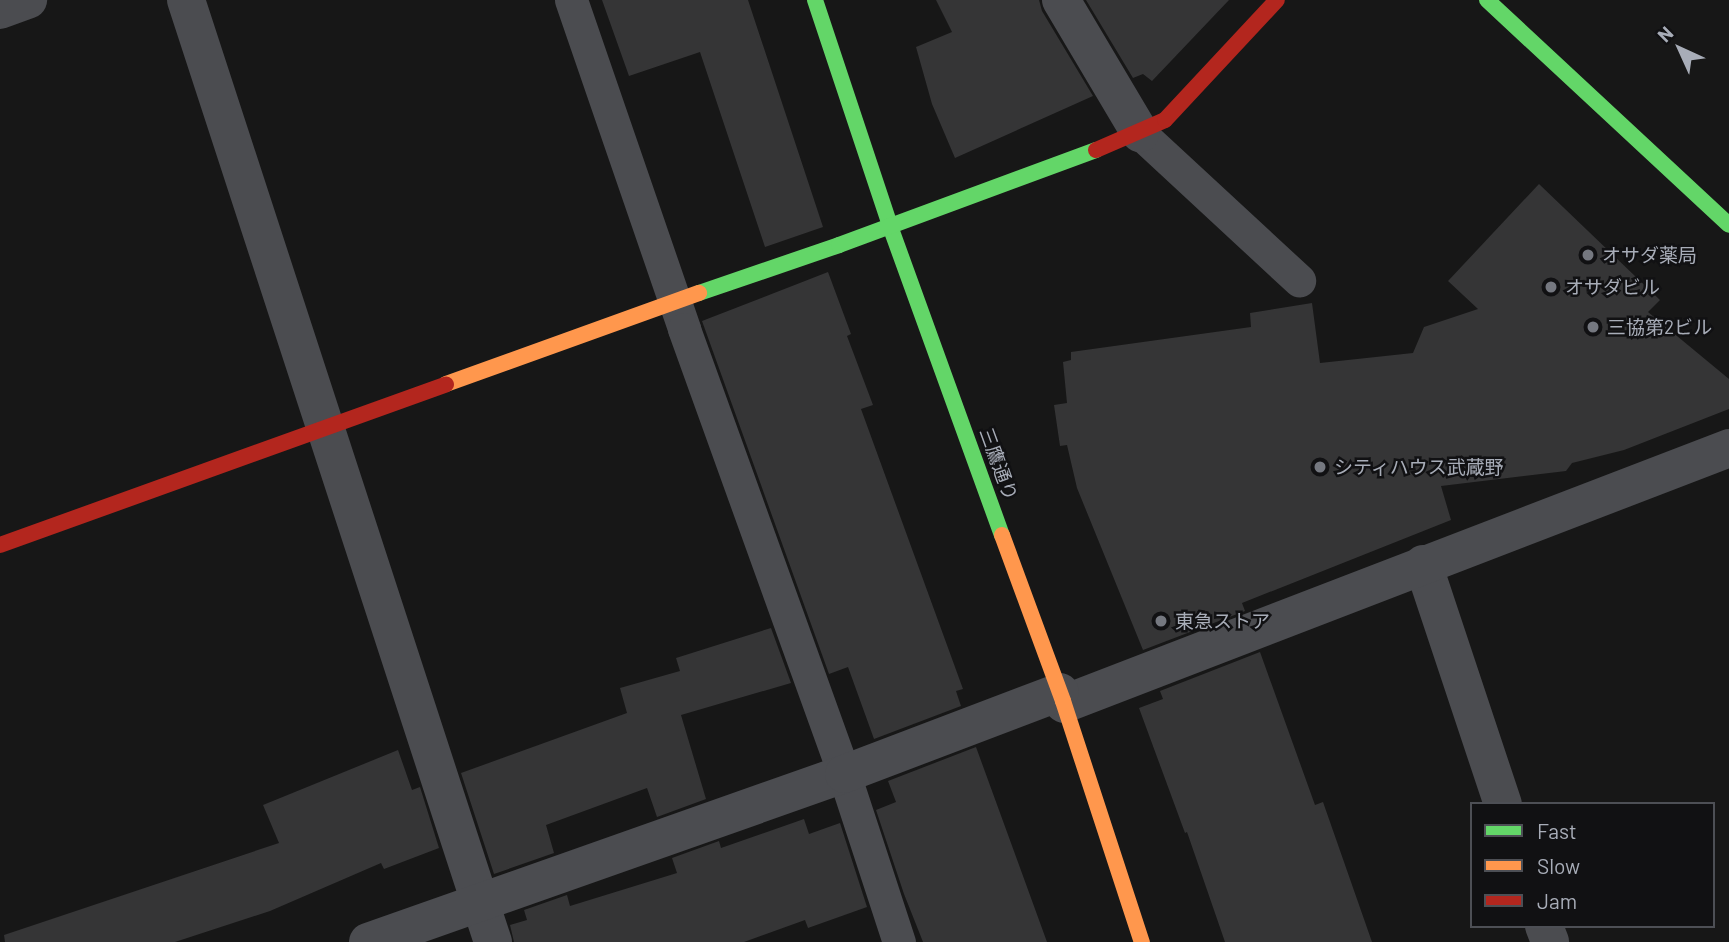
<!DOCTYPE html>
<html>
<head>
<meta charset="utf-8">
<style>
  body { margin:0 }
  #map { position:relative; width:1729px; height:942px; overflow:hidden; background:#171717; font-family:Barlow,"Noto Sans JP",sans-serif }
  div>[style] { position:absolute }
  .building>* { inset:0; background:#353536 }
  .lane>* { height:33px; margin:-16.5px; padding:0 16.5px; transform-origin:16.5px; border-radius:16.5px; background:#4b4c50 }
  .street>* { height:38px; margin:-19px; padding:0 19px; transform-origin:19px; border-radius:19px; background:#4b4c50 }
  .fast>* { height:16px; margin:-8px; padding:0 8px; transform-origin:8px; border-radius:8px; background:#63d668 }
  .slow>* { height:16px; margin:-8px; padding:0 8px; transform-origin:8px; border-radius:8px; background:#ff974d }
  .jam>* { height:16px; margin:-8px; padding:0 8px; transform-origin:8px; border-radius:8px; background:#b3261e }
  .dots>* { width:19px; height:19px; translate:-50% -50%; box-sizing:border-box; border:4px solid #111113; border-radius:50% }
  span { translate:-50% -50%; white-space:nowrap; text-align:center; line-height:1.15; -webkit-text-stroke:5px #111113; paint-order:stroke }
  .poi-label { font-size:19px; color:#a8adb8 }
  .left { translate:0 -50%; text-align:left }
  .street-label { font-size:19px; color:#a8adb8 }
  .legend { position:absolute; left:1470px; top:802px; width:245px; height:126px; box-sizing:border-box; background:#111113; border:2px solid #4d4f55; margin:0; padding:9px 12px; list-style:none; font-size:21px; color:#a8adb8 }
  .legend li { display:flex; align-items:center; gap:14px; height:35px }
  .legend b { width:35px; border:2px solid #4d4f55 }
  .north { position:absolute; left:1645px; top:14px; width:70px; height:70px; -webkit-text-stroke:5px #111113; paint-order:stroke; rotate:315deg; font-size:19px; font-weight:700; line-height:28px; text-align:center; color:#a8adb8 }
  .north::after { content:''; display:block; margin:auto; width:24px; height:32px; background:#a8adb8; clip-path:polygon(50% 0,100% 100%,50% 72%,0 100%) }
</style>
</head>
<body>
<div id="map">
  <div class="building">
    <i style="clip-path:polygon(602px 0,748px 0,823px 227px,765px 247px,700px 52px,629px 76px)"></i>
    <i style="clip-path:polygon(936px 0,1039px 0,1042px 11px,1093px 96px,955px 158px,932px 104px,916px 47px,952px 32px)"></i>
    <i style="clip-path:polygon(1086px 0,1229px 0,1152px 81px,1143px 74px,1133px 78px)"></i>
    <i style="clip-path:polygon(1539px 184px,1660px 300px,1648px 312px,1729px 379px,1729px 409px,1624px 450px,1572px 463px,1566px 471px,1441px 486px,1451px 520px,1242px 603px,1245px 611px,1143px 650px,1077px 488px,1067px 445px,1060px 446px,1054px 405px,1067px 403px,1063px 362px,1071px 360px,1071px 352px,1251px 327px,1250px 313px,1312px 303px,1320px 363px,1413px 353px,1424px 327px,1478px 309px,1448px 281px)"></i>
    <i style="clip-path:polygon(828px 272px,851px 334px,847px 336px,873px 405px,861px 409px,963px 689px,956px 691px,961px 706px,874px 739px,848px 667px,829px 674px,702px 321px)"></i>
    <i style="clip-path:polygon(771px 628px,791px 683px,681px 715px,706px 799px,657px 817px,647px 788px,546px 825px,554px 853px,494px 874px,461px 773px,627px 713px,620px 688px,680px 671px,676px 658px)"></i>
    <i style="clip-path:polygon(1260px 652px,1315px 805px,1323px 802px,1372px 942px,1225px 942px,1187px 832px,1185px 833px,1139px 708px,1163px 699px,1160px 691px)"></i>
    <i style="clip-path:polygon(976px 747px,1047px 942px,923px 942px,904px 894px,876px 810px,896px 802px,888px 781px)"></i>
    <i style="clip-path:polygon(398px 750px,412px 790px,420px 787px,439px 848px,384px 869px,381px 863px,270px 911px,175px 942px,5px 942px,4px 935px,279px 843px,263px 805px)"></i>
    <i style="clip-path:polygon(804px 819px,809px 834px,840px 823px,867px 907px,808px 928px,805px 920px,744px 942px,514px 942px,510px 925px,527px 920px,524px 910px,567px 895px,570px 906px,677px 873px,672px 858px,719px 841px,721px 848px)"></i>
  </div>
  <div class="lane">
    <i style="left:571px;top:0;width:348px;rotate:71deg"></i>
    <i style="left:684px;top:329px;width:473px;rotate:70.2deg"></i>
    <i style="left:844px;top:774px;width:177px;rotate:71.9deg"></i>
    <i style="left:1140px;top:133px;width:217px;rotate:42.8deg"></i>
  </div>
  <div class="street">
    <i style="left:186px;top:0;width:991px;rotate:71.95deg"></i>
    <i style="left:1061px;top:0;width:155px;rotate:59.3deg"></i>
    <i style="left:0;top:10px;width:30px;rotate:-20deg"></i>
    <i style="left:1423px;top:564px;width:253px;rotate:71.6deg"></i>
    <i style="left:1064px;top:704px;width:713px;rotate:-21.05deg"></i>
    <i style="left:1544px;top:926px;width:17px;rotate:69deg"></i>
    <i style="left:368px;top:942px;width:505px;rotate:-19.44deg"></i>
    <i style="left:844px;top:774px;width:231px;rotate:-20.8deg"></i>
  </div>
  <div class="fast">
    <i style="left:815px;top:0;width:238px;rotate:71.6deg"></i>
    <i style="left:890px;top:226px;width:329px;rotate:70.1deg"></i>
    <i style="left:1487px;top:0;width:330px;rotate:42.9deg"></i>
    <i style="left:699px;top:293px;width:148px;rotate:-18.9deg"></i>
    <i style="left:839px;top:245px;width:274px;rotate:-20.3deg"></i>
  </div>
  <div class="slow">
    <i style="left:446px;top:384px;width:269px;rotate:-19.8deg"></i>
    <i style="left:1002px;top:535px;width:177px;rotate:69.8deg"></i>
    <i style="left:1063px;top:701px;width:254px;rotate:71.9deg"></i>
  </div>
  <div class="jam">
    <i style="left:1096px;top:150px;width:75px;rotate:-23.5deg"></i>
    <i style="left:1165px;top:120px;width:164px;rotate:-47deg"></i>
    <i style="left:0;top:545px;width:474px;rotate:-19.8deg"></i>
  </div>
  <div class="dots">
    <i style="left:1588px;top:255px;background:#757880"></i>
    <i style="left:1551px;top:287px;background:#757880"></i>
    <i style="left:1593px;top:327px;background:#757880"></i>
    <i style="left:1320px;top:467px;background:#757880"></i>
    <i style="left:1161px;top:621px;background:#757880"></i>
  </div>
  <div class="poi-label">
    <span class="left" style="left:1602px;top:255px">オサダ薬局</span>
    <span class="left" style="left:1565px;top:287px">オサダビル</span>
    <span class="left" style="left:1607px;top:327px">三協第2ビル</span>
    <span class="left" style="left:1334px;top:467px">シティハウス武蔵野</span>
    <span class="left" style="left:1175px;top:621px">東急ストア</span>
  </div>
  <div class="street-label">
    <span style="left:999px;top:464px;rotate:70deg">三鷹通り</span>
  </div>
  <ul class="legend">
  <li><b style="height:9px;background:#63d668"></b>Fast</li>
  <li><b style="height:9px;background:#ff974d"></b>Slow</li>
  <li><b style="height:9px;background:#b3261e"></b>Jam</li>
  </ul>
  <div class="north">N</div>
</div>
</body>
</html>
